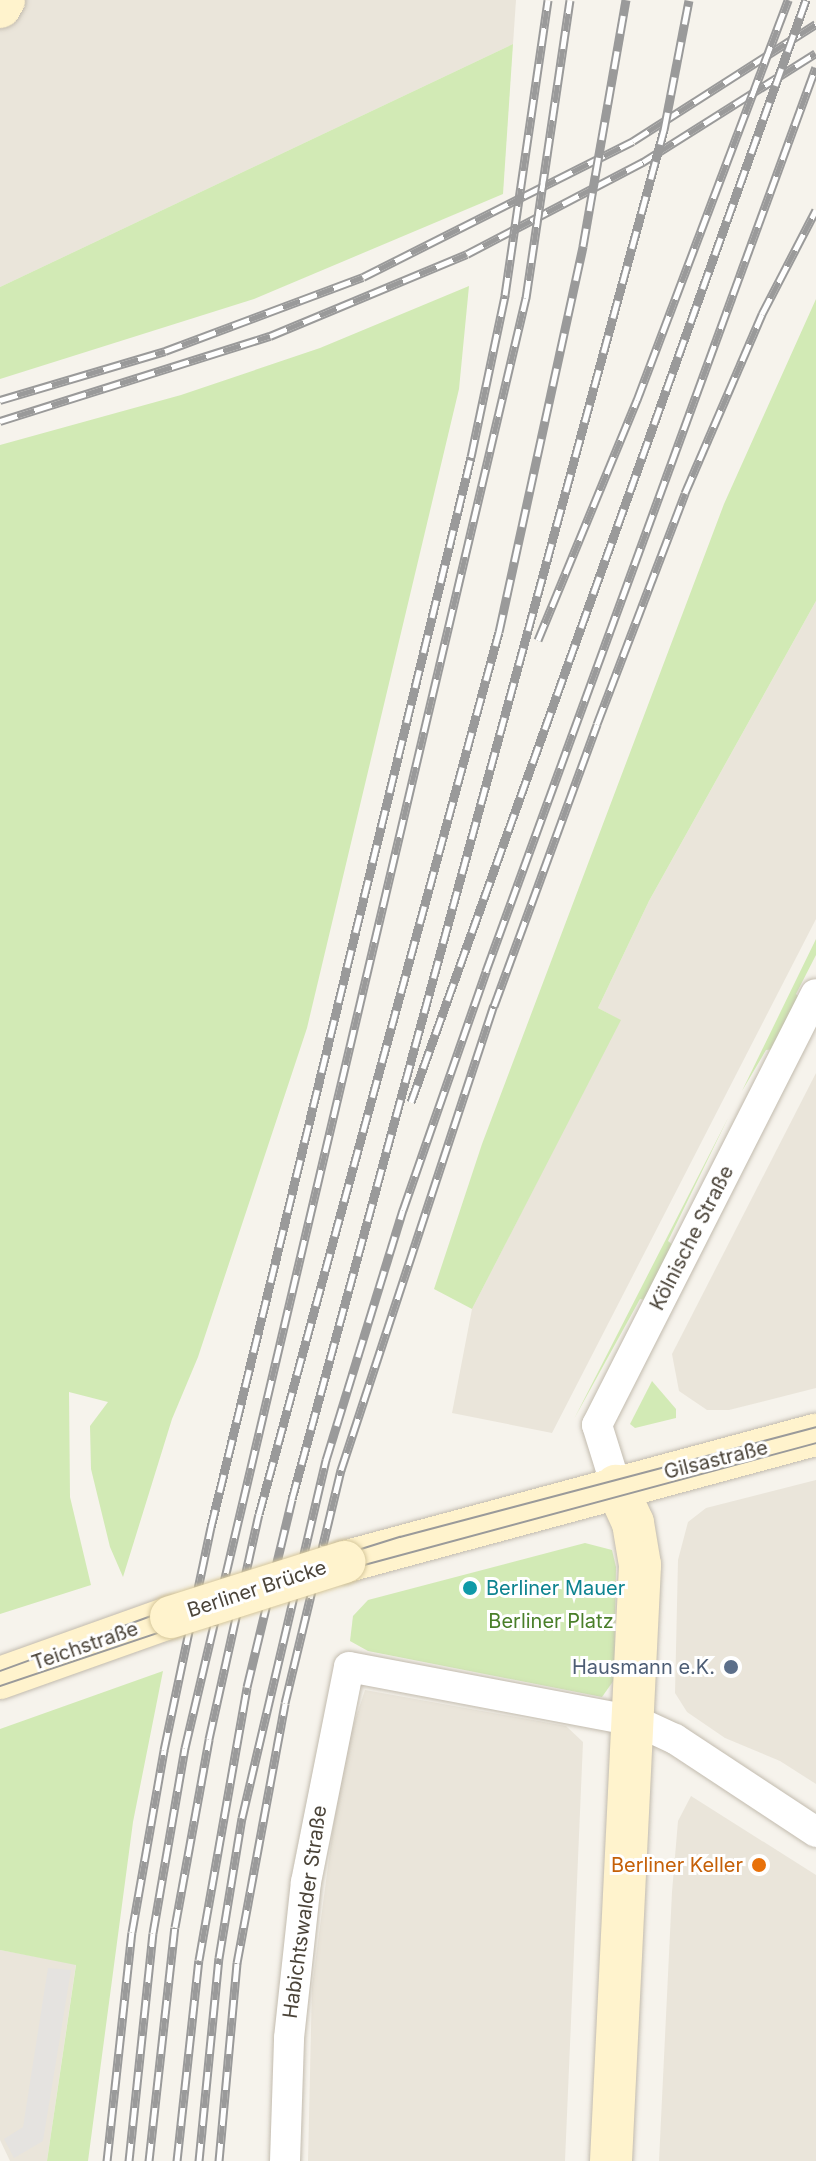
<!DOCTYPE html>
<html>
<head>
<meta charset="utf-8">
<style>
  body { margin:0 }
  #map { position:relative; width:816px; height:2161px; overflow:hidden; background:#f6f3ec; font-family:Inter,sans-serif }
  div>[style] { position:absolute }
  .residential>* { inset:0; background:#eae5da }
  .green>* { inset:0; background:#d2eab5 }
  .parking>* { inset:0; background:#e5e3e0 }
  .roads { filter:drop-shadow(0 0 2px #c2bbae) drop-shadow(0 0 2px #c2bbae) }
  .street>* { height:30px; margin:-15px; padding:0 15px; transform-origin:15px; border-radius:15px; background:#fff }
  .secondary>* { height:42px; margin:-21px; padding:0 21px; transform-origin:21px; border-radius:21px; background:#fff3cd }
  .tram>* { height:2px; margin:-1px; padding:0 1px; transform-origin:1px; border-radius:1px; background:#9a9a9a }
  .rail>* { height:9px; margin-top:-4.5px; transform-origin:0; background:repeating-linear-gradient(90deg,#fff 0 18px,#9a9a9a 0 36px); box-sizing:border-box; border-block:2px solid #9a9a9a }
  .bridges { filter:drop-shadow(0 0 2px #d6c79b) drop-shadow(0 0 2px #d6c79b) }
  .secondary-bridge>* { height:42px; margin:-21px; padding:0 21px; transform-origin:21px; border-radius:21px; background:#fff3cd }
  .dots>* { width:22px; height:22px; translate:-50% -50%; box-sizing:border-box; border:4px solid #fff; border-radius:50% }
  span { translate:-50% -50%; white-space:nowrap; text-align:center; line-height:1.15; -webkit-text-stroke:6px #fff; paint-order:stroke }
  .street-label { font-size:20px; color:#4b4439 }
  .culture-label { font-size:20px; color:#0d838f }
  .left { translate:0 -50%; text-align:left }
  .park-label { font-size:20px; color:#4a7f2a }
  .service-label { font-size:20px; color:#4e5e75 }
  .right { translate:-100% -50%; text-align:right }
  .food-label { font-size:20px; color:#c56008 }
</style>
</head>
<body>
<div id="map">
  <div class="residential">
    <i style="clip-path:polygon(0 0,516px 0,513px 44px,0 287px)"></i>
    <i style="clip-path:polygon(816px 601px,816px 919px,552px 1433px,452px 1413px,472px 1309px,620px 1020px,598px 1008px,649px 901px)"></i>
    <i style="clip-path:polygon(816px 1073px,816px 1388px,729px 1410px,707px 1410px,679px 1391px,672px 1354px)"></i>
    <i style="clip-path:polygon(816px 1480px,816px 1784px,780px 1761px,725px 1738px,687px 1712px,675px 1693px,678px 1560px,688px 1522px,706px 1508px)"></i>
    <i style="clip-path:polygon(365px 1690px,566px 1726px,583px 1742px,565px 2161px,308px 2161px,312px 1987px,342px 1760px)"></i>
    <i style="clip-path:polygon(691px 1796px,816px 1875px,816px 2161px,659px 2161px,672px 1892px,678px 1821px)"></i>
    <i style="clip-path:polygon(0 1950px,76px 1964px,47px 2161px,10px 2161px,0 2140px)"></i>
  </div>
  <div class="green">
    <i style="clip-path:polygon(513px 44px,503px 194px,254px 299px,0 379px,0 287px)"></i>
    <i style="clip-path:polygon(469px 286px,459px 389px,307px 1028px,198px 1357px,172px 1419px,123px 1577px,110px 1547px,91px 1469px,90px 1426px,108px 1402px,69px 1392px,70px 1497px,91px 1585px,0 1614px,0 445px,181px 395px,320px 348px)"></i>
    <i style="clip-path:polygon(816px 299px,816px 601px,649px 901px,598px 1008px,621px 1020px,472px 1309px,434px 1289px,482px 1144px,724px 504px)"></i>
    <i style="clip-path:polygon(816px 939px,816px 955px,796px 994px,802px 1000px,776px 1049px,766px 1050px,742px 1091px)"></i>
    <i style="clip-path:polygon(728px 1118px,668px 1241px,674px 1246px,647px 1300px,640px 1299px,574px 1419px)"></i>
    <i style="clip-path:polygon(652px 1381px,676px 1409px,676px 1418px,635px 1428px,630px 1424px)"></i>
    <i style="clip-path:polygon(585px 1543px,612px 1550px,616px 1567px,614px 1680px,602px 1697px,368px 1651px,350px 1641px,353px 1616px,368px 1600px)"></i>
    <i style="clip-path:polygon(163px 1671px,133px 1822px,88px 2161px,47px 2161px,76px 1965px,0 1950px,0 1729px)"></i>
  </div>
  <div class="parking">
    <i style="clip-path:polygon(48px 1968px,71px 1970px,43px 2141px,14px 2158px,4px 2139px,23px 2127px)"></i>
  </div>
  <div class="roads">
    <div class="street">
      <i style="left:616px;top:1486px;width:64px;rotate:-107.3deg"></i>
      <i style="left:597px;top:1425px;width:483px;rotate:-63.1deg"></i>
      <i style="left:285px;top:2161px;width:123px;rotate:-88.1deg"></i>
      <i style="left:289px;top:2038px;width:157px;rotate:-83.8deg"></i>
      <i style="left:306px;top:1882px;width:219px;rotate:-78.7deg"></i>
      <i style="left:349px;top:1667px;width:292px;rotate:10.7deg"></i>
      <i style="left:636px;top:1721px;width:43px;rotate:24.8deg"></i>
      <i style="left:675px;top:1739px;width:169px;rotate:33.4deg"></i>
    </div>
    <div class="secondary">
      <i style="left:0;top:7px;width:8px;rotate:-60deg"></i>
      <i style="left:344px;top:1562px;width:489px;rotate:-15.1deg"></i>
      <i style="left:0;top:1678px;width:182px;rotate:-19.6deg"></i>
      <i style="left:611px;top:2161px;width:597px;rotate:-87.21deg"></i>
      <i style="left:640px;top:1565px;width:43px;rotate:-99.5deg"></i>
      <i style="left:633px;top:1523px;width:41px;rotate:-114.7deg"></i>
    </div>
  </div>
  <div class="tram">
    <i style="left:0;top:1671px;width:184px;rotate:-20deg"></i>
    <i style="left:173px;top:1608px;width:238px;rotate:-17.4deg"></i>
    <i style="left:400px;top:1537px;width:430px;rotate:-14.8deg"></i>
    <i style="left:0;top:1686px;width:361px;rotate:-18.6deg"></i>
    <i style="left:342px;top:1571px;width:491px;rotate:-15.1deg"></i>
  </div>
  <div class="rail">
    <i style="left:0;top:400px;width:172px;rotate:-16.5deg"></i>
    <i style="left:165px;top:351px;width:211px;rotate:-20.5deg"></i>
    <i style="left:363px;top:277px;width:302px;rotate:-26.7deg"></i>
    <i style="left:633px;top:141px;width:217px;rotate:-32.6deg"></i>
    <i style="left:0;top:421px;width:283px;rotate:-17.5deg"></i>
    <i style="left:270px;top:336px;width:213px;rotate:-22.6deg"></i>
    <i style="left:467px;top:254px;width:199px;rotate:-27.6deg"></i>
    <i style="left:643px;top:162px;width:204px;rotate:-32.2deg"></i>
    <i style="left:538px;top:640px;width:260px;rotate:-67.6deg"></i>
    <i style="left:637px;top:400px;width:428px;rotate:-69.3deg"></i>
    <i style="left:411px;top:1102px;width:1171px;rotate:-70.28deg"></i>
    <i style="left:107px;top:2161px;width:230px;rotate:-83.8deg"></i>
    <i style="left:132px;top:1932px;width:185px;rotate:-80deg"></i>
    <i style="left:164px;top:1750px;width:228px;rotate:-78.1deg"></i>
    <i style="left:211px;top:1527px;width:1101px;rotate:-76.34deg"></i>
    <i style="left:471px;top:457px;width:166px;rotate:-78.1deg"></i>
    <i style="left:505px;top:295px;width:298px;rotate:-81.7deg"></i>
    <i style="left:129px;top:2161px;width:229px;rotate:-84deg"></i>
    <i style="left:153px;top:1933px;width:188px;rotate:-80.2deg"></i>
    <i style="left:185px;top:1748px;width:1490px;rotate:-76.77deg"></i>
    <i style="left:526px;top:298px;width:301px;rotate:-81.6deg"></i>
    <i style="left:149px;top:2161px;width:235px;rotate:-83.7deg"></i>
    <i style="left:175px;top:1927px;width:191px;rotate:-79.7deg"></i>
    <i style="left:209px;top:1739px;width:230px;rotate:-77.5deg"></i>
    <i style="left:259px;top:1514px;width:914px;rotate:-74.78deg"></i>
    <i style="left:499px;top:632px;width:395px;rotate:-77.7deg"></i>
    <i style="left:583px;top:246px;width:250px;rotate:-80.1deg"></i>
    <i style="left:177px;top:2161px;width:202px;rotate:-83.8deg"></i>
    <i style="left:199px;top:1960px;width:277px;rotate:-80deg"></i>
    <i style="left:247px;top:1687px;width:193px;rotate:-76.5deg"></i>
    <i style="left:292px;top:1499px;width:1419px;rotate:-74.8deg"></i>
    <i style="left:664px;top:130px;width:132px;rotate:-79.1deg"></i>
    <i style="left:199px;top:2161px;width:204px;rotate:-84.4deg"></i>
    <i style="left:219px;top:1958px;width:142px;rotate:-80.7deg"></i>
    <i style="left:242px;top:1818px;width:368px;rotate:-76.8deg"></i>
    <i style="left:326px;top:1460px;width:262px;rotate:-72.9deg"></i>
    <i style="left:403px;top:1210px;width:253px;rotate:-70.8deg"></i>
    <i style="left:486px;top:971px;width:962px;rotate:-69.95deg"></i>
    <i style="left:219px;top:2161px;width:199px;rotate:-84.8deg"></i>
    <i style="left:237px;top:1963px;width:264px;rotate:-79.5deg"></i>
    <i style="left:285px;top:1703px;width:240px;rotate:-76.5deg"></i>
    <i style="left:341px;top:1470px;width:489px;rotate:-71.8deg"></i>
    <i style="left:494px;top:1006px;width:300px;rotate:-69.9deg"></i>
    <i style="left:597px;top:724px;width:247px;rotate:-69.1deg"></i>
    <i style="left:685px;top:493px;width:195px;rotate:-66.7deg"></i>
    <i style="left:762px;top:314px;width:117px;rotate:-62.6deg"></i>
  </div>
  <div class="bridges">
    <div class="secondary-bridge">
      <i style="left:171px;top:1617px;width:182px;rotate:-17.6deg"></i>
    </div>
  </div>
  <div class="dots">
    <i style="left:470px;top:1588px;background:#0f9aa8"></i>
    <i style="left:731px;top:1667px;background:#5c6f8a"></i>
    <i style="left:759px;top:1865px;background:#e8710a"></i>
  </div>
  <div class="street-label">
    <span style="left:692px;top:1238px;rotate:-63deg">Kölnische Straße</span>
    <span style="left:716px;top:1460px;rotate:-14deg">Gilsastraße</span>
    <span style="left:257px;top:1589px;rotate:-18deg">Berliner Brücke</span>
    <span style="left:85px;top:1646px;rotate:-19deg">Teichstraße</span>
    <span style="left:305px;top:1912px;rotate:-82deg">Habichtswalder Straße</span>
  </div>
  <div class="culture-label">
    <span class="left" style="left:486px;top:1588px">Berliner Mauer</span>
  </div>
  <div class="park-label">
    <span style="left:551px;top:1621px">Berliner Platz</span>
  </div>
  <div class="service-label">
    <span class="right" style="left:715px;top:1667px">Hausmann e.K.</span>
  </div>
  <div class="food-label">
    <span class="right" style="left:743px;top:1865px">Berliner Keller</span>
  </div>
</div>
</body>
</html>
